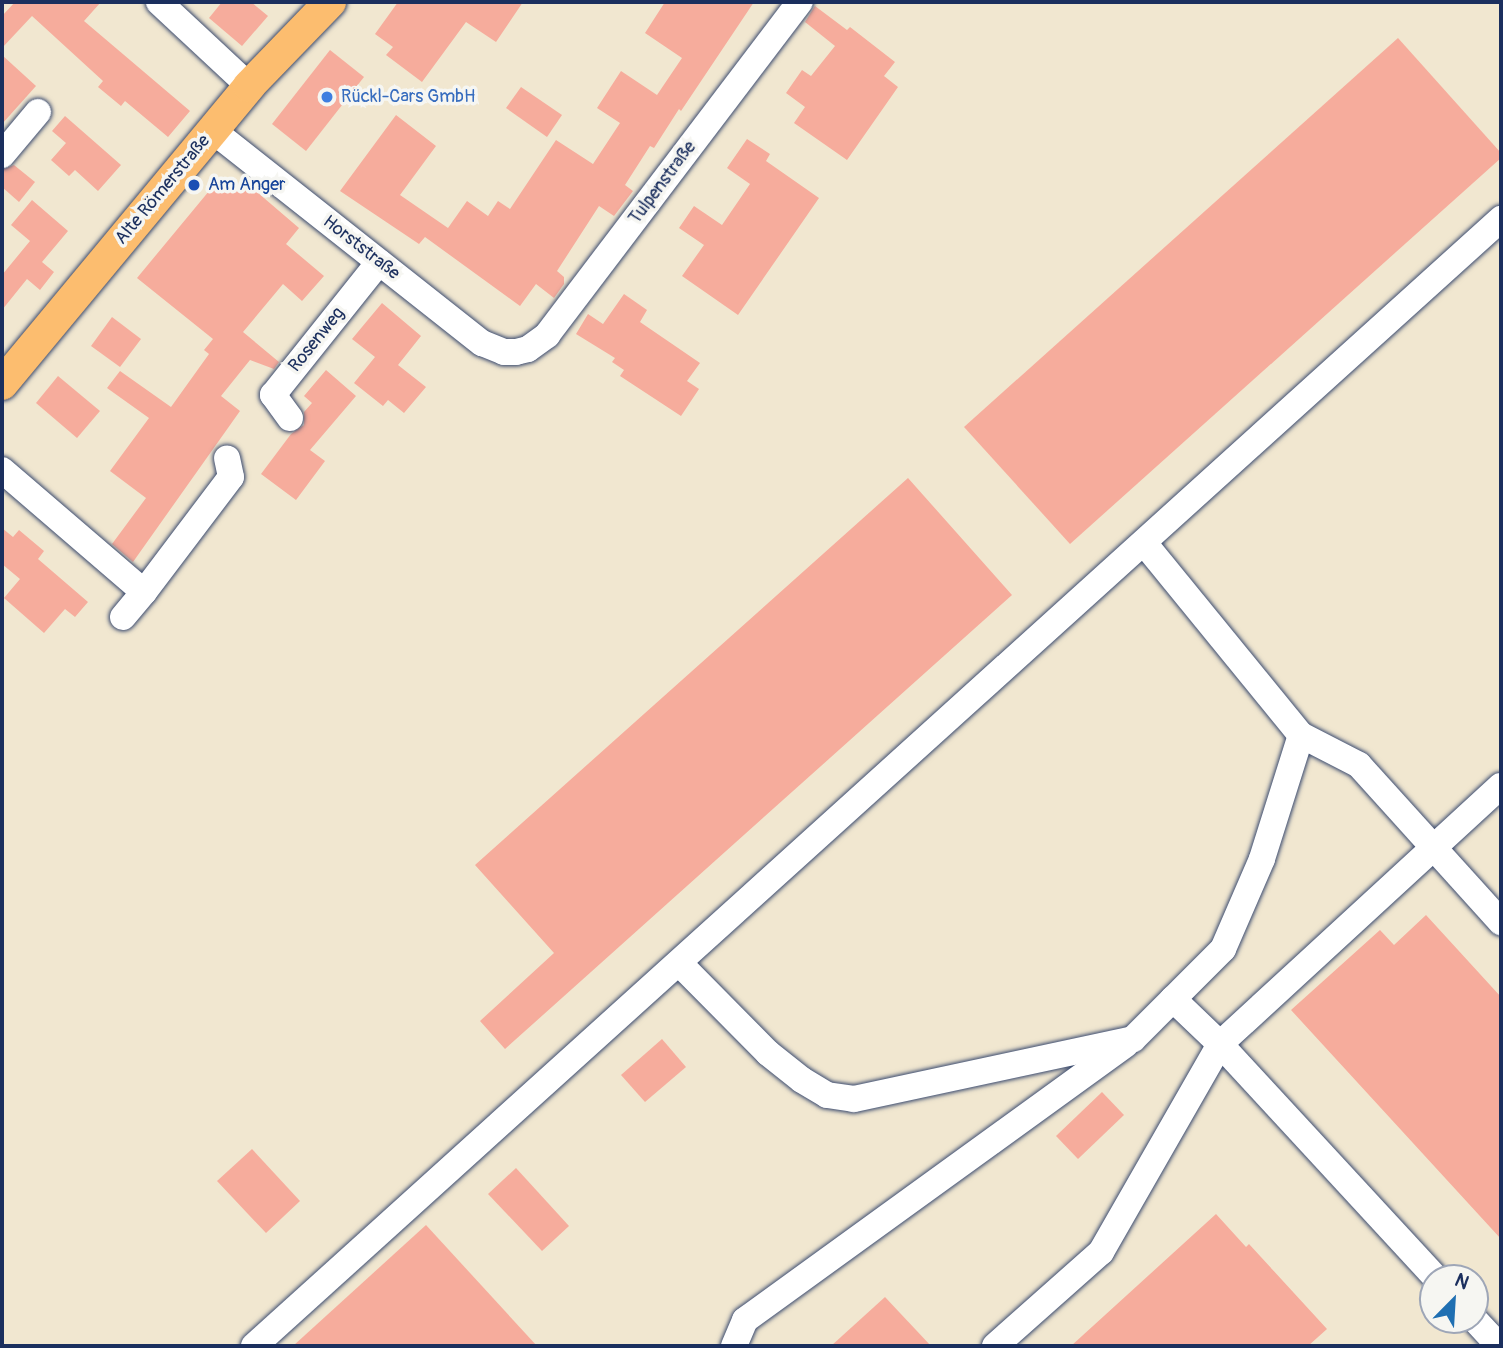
<!DOCTYPE html>
<html>
<head>
<meta charset="utf-8">
<style>
  body { margin:0 }
  #map { position:relative; width:1503px; height:1348px; overflow:hidden; background:#f1e7d0; font-family:Pangolin,sans-serif }
  div>[style] { position:absolute }
  .building>* { inset:0; background:#f6ac9c }
  .roads { filter:drop-shadow(0 0 2px #3b4b6f) drop-shadow(0 0 2px #3b4b6f) }
  .minor>* { height:26px; margin:-13px; padding:0 13px; transform-origin:13px; border-radius:13px; background:#fff }
  .major>* { height:32px; margin:-16px; padding:0 16px; transform-origin:16px; border-radius:16px; background:#fcbd6f }
  .dots>* { width:19px; height:19px; translate:-50% -50%; box-sizing:border-box; border:4px solid #f6f6f2; border-radius:50% }
  span { translate:-50% -50%; white-space:nowrap; text-align:center; line-height:1.15; -webkit-text-stroke:7px #f6f6f2; paint-order:stroke }
  .shop-label { font-size:18px; color:#366cbe }
  .left { translate:0 -50%; text-align:left }
  .street-label { font-size:18px; color:#1b2f5e }
  .transit-label { font-size:18px; color:#164399 }
  .frame { position:absolute; inset:0; border:4px solid #1b2f5e; pointer-events:none }
  .north { position:absolute; left:1419px; top:1264px; width:70px; height:70px; box-sizing:border-box; background:#f6f6f2; border:2px solid #9ea6b7; border-radius:50%; rotate:24deg; font-size:19px; font-weight:700; line-height:28px; text-align:center; color:#1b2f5e }
  .north::after { content:''; display:block; margin:auto; width:24px; height:32px; background:#1f6fb2; clip-path:polygon(50% 0,100% 100%,50% 72%,0 100%) }
</style>
</head>
<body>
<div id="map">
  <div class="building">
    <i style="clip-path:polygon(15px 2px,101px 2px,84px 21px,190px 111px,168px 137px,125px 101px,121px 106px,98px 87px,103px 81px,32px 16px,2px 48px,2px 16px)"></i>
    <i style="clip-path:polygon(222px 2px,251px 2px,268px 16px,242px 46px,209px 18px)"></i>
    <i style="clip-path:polygon(398px 2px,523px 2px,496px 42px,466px 22px,422px 82px,386px 55px,393px 47px,375px 34px)"></i>
    <i style="clip-path:polygon(665px 2px,754px 2px,681px 111px,679px 109px,654px 148px,650px 146px,625px 185px,633px 191px,614px 216px,599px 206px,557px 271px,564px 277px,564px 284px,554px 298px,536px 284px,520px 306px,425px 237px,419px 244px,340px 191px,396px 115px,436px 146px,400px 195px,448px 228px,467px 201px,488px 216px,498px 201px,510px 209px,556px 140px,593px 164px,620px 123px,597px 108px,621px 71px,657px 95px,682px 58px,645px 33px)"></i>
    <i style="clip-path:polygon(815px 6px,847px 30px,850px 27px,895px 62px,884px 76px,898px 87px,847px 160px,794px 123px,805px 107px,786px 93px,802px 70px,811px 76px,835px 46px,805px 22px)"></i>
    <i style="clip-path:polygon(1398px 38px,1501px 153px,1501px 158px,1070px 544px,964px 427px)"></i>
    <i style="clip-path:polygon(330px 50px,364px 77px,306px 151px,272px 124px)"></i>
    <i style="clip-path:polygon(2px 55px,36px 86px,2px 124px)"></i>
    <i style="clip-path:polygon(521px 87px,562px 115px,547px 137px,506px 108px)"></i>
    <i style="clip-path:polygon(65px 116px,121px 165px,98px 191px,75px 170px,69px 176px,51px 160px,66px 143px,52px 131px)"></i>
    <i style="clip-path:polygon(747px 139px,770px 154px,766px 161px,819px 198px,738px 315px,682px 276px,704px 245px,679px 228px,694px 206px,722px 225px,750px 184px,727px 168px)"></i>
    <i style="clip-path:polygon(14px 165px,35px 182px,19px 202px,2px 187px,2px 170px)"></i>
    <i style="clip-path:polygon(219px 179px,234px 191px,243px 180px,299px 228px,286px 244px,324px 276px,302px 301px,283px 284px,243px 332px,279px 362px,274px 369px,250px 360px,221px 396px,240px 411px,133px 562px,112px 544px,146px 498px,110px 471px,149px 418px,107px 388px,120px 371px,171px 407px,209px 354px,204px 350px,213px 339px,137px 278px)"></i>
    <i style="clip-path:polygon(32px 200px,68px 231px,42px 262px,54px 272px,40px 290px,27px 279px,2px 310px,2px 275px,30px 241px,11px 225px)"></i>
    <i style="clip-path:polygon(624px 294px,647px 310px,640px 322px,700px 363px,687px 381px,699px 389px,681px 416px,620px 376px,624px 370px,612px 362px,615px 358px,576px 334px,588px 314px,603px 324px)"></i>
    <i style="clip-path:polygon(382px 303px,421px 336px,398px 365px,426px 387px,404px 413px,388px 400px,383px 406px,354px 383px,375px 357px,352px 339px)"></i>
    <i style="clip-path:polygon(112px 317px,141px 339px,120px 367px,91px 346px)"></i>
    <i style="clip-path:polygon(326px 370px,356px 396px,310px 450px,325px 461px,296px 500px,261px 474px,291px 434px,304px 425px,304px 412px,312px 403px,304px 396px)"></i>
    <i style="clip-path:polygon(58px 376px,100px 411px,77px 438px,36px 403px)"></i>
    <i style="clip-path:polygon(908px 478px,1012px 595px,505px 1049px,480px 1021px,554px 953px,475px 865px)"></i>
    <i style="clip-path:polygon(2px 528px,13px 537px,19px 530px,44px 551px,38px 559px,88px 602px,75px 617px,65px 609px,44px 633px,4px 598px,20px 579px,2px 564px)"></i>
    <i style="clip-path:polygon(1426px 915px,1501px 997px,1501px 1239px,1291px 1010px,1380px 930px,1394px 945px)"></i>
    <i style="clip-path:polygon(662px 1039px,686px 1067px,645px 1102px,621px 1075px)"></i>
    <i style="clip-path:polygon(1102px 1092px,1124px 1115px,1078px 1159px,1056px 1136px)"></i>
    <i style="clip-path:polygon(252px 1149px,300px 1201px,266px 1233px,217px 1181px)"></i>
    <i style="clip-path:polygon(516px 1168px,569px 1226px,542px 1251px,488px 1194px)"></i>
    <i style="clip-path:polygon(1216px 1214px,1246px 1247px,1249px 1244px,1327px 1329px,1308px 1346px,1071px 1346px)"></i>
    <i style="clip-path:polygon(426px 1225px,537px 1346px,293px 1346px)"></i>
    <i style="clip-path:polygon(885px 1297px,931px 1346px,831px 1346px)"></i>
  </div>
  <div class="roads">
    <div class="minor">
      <i style="left:159px;top:2px;width:123px;rotate:43deg"></i>
      <i style="left:212px;top:130px;width:344px;rotate:38.3deg"></i>
      <i style="left:482px;top:343px;width:24px;rotate:22deg"></i>
      <i style="left:504px;top:352px;width:12px"></i>
      <i style="left:516px;top:352px;width:12px;rotate:-14deg"></i>
      <i style="left:528px;top:349px;width:24px;rotate:-36deg"></i>
      <i style="left:547px;top:335px;width:418px;rotate:-52.8deg"></i>
      <i style="left:2px;top:155px;width:56px;rotate:-50.1deg"></i>
      <i style="left:290px;top:418px;width:29px;rotate:-126deg"></i>
      <i style="left:273px;top:395px;width:170px;rotate:-51.4deg"></i>
      <i style="left:2px;top:470px;width:187px;rotate:40.7deg"></i>
      <i style="left:144px;top:592px;width:144px;rotate:-52.9deg"></i>
      <i style="left:231px;top:477px;width:19px;rotate:-102deg"></i>
      <i style="left:1145px;top:544px;width:247px;rotate:50.8deg"></i>
      <i style="left:1301px;top:735px;width:65px;rotate:27.3deg"></i>
      <i style="left:1359px;top:765px;width:212px;rotate:47.9deg"></i>
      <i style="left:123px;top:617px;width:33px;rotate:-50deg"></i>
      <i style="left:1301px;top:735px;width:130px;rotate:107.5deg"></i>
      <i style="left:1262px;top:859px;width:98px;rotate:113.4deg"></i>
      <i style="left:1223px;top:949px;width:71px;rotate:135deg"></i>
      <i style="left:1173px;top:999px;width:65px;rotate:43.8deg"></i>
      <i style="left:1220px;top:1044px;width:318px;rotate:47.3deg"></i>
      <i style="left:680px;top:964px;width:125px;rotate:45.3deg"></i>
      <i style="left:768px;top:1053px;width:43px;rotate:38.5deg"></i>
      <i style="left:802px;top:1080px;width:29px;rotate:31deg"></i>
      <i style="left:827px;top:1095px;width:27px;rotate:8deg"></i>
      <i style="left:854px;top:1099px;width:285px;rotate:-12.1deg"></i>
      <i style="left:1133px;top:1039px;width:57px;rotate:-45deg"></i>
      <i style="left:1475px;top:1320px;width:35px;rotate:47deg"></i>
      <i style="left:254px;top:1346px;width:1681px;rotate:-42.11deg"></i>
      <i style="left:734px;top:1346px;width:28px;rotate:-67deg"></i>
      <i style="left:745px;top:1320px;width:470px;rotate:-35.9deg"></i>
      <i style="left:995px;top:1346px;width:142px;rotate:-41.6deg"></i>
      <i style="left:1101px;top:1252px;width:240px;rotate:-60.2deg"></i>
      <i style="left:1220px;top:1044px;width:381px;rotate:-42.6deg"></i>
    </div>
    <div class="major">
      <i style="left:2px;top:384px;width:387px;rotate:-50.3deg"></i>
      <i style="left:249px;top:86px;width:117px;rotate:-46deg"></i>
    </div>
  </div>
  <div class="dots">
    <i style="left:327px;top:97px;background:#3f7fe0"></i>
    <i style="left:194px;top:185px;background:#1a4fb4"></i>
  </div>
  <div class="shop-label">
    <span class="left" style="left:341px;top:97px">Rückl-Cars GmbH</span>
  </div>
  <div class="street-label">
    <span style="left:663px;top:183px;rotate:-53deg">Tulpenstraße</span>
    <span style="left:163px;top:190px;rotate:-50deg">Alte Römerstraße</span>
    <span style="left:361px;top:248px;rotate:38deg">Horststraße</span>
    <span style="left:317px;top:340px;rotate:-51deg">Rosenweg</span>
  </div>
  <div class="transit-label">
    <span class="left" style="left:208px;top:185px">Am Anger</span>
  </div>
  <div class="frame"></div>
  <div class="north">N</div>
</div>
</body>
</html>
